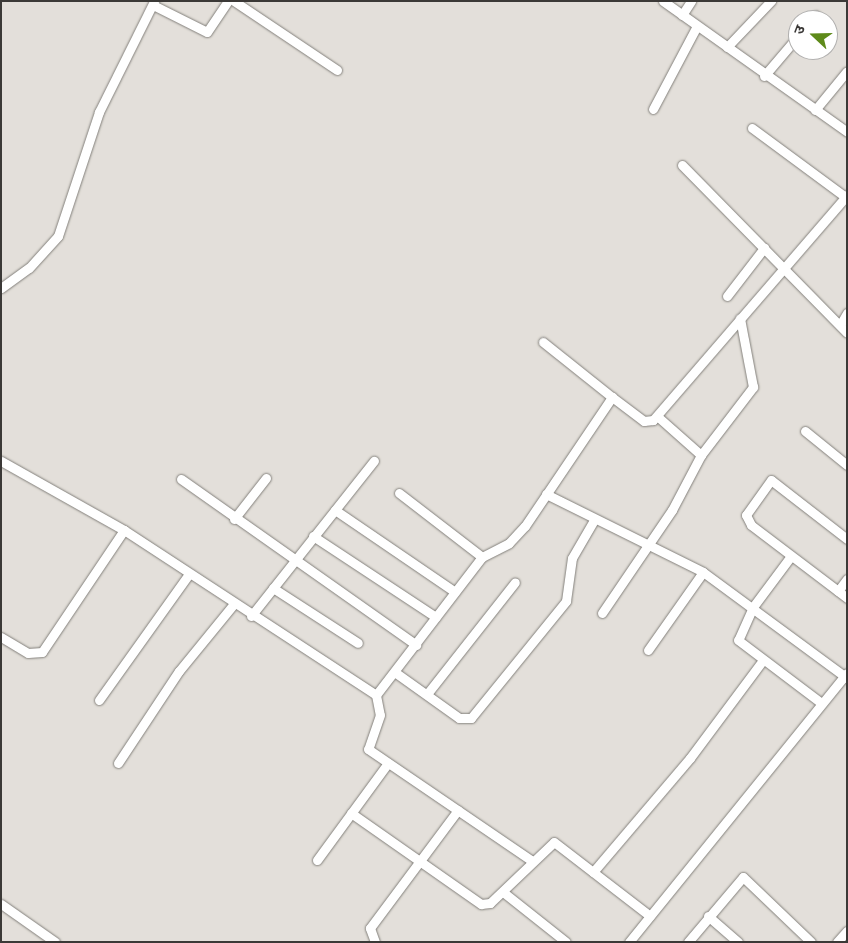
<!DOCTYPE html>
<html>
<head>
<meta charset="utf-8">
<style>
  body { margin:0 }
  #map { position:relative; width:848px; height:943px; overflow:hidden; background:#e3dfda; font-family:"Fira Sans Condensed","Noto Sans Devanagari",sans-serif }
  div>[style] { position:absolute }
  .roads { filter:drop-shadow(0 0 1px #83807b) drop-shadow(0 0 1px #83807b) }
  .minor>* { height:9px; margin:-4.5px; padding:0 4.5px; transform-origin:4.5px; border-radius:4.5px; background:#fff }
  span { translate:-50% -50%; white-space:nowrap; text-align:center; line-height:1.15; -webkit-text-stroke:4px #fff; paint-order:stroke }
  .frame { position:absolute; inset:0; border:2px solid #3b3937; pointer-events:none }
  .north { position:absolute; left:788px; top:10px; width:50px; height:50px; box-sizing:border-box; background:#fff; border:1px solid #b1b0af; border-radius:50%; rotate:291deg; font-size:14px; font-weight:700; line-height:20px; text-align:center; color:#3b3937 }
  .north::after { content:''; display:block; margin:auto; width:18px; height:22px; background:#5e8a1a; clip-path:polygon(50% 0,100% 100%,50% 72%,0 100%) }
</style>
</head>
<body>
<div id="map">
  <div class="roads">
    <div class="minor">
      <i style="left:234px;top:1px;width:124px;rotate:33.8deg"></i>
      <i style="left:663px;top:1px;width:226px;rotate:35.4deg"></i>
      <i style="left:153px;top:5px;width:60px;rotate:26.6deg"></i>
      <i style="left:207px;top:32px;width:37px;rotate:-56deg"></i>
      <i style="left:682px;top:15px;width:17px;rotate:-57deg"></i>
      <i style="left:812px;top:20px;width:6px;rotate:-51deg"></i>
      <i style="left:727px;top:47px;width:64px;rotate:-46.3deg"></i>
      <i style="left:764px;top:76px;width:52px;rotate:-49.6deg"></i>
      <i style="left:653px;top:109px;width:94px;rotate:-62.1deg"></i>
      <i style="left:815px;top:110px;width:50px;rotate:-50.6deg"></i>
      <i style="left:752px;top:128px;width:118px;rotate:36.4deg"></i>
      <i style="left:682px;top:165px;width:235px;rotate:45.5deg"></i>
      <i style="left:1px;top:288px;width:34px;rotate:-36deg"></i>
      <i style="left:29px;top:268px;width:43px;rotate:-47.8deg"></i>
      <i style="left:58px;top:236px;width:131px;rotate:-71.7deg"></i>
      <i style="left:99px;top:112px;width:124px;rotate:-63.6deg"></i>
      <i style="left:727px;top:296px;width:61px;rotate:-52.4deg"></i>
      <i style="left:840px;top:325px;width:14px;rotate:-60deg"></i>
      <i style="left:543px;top:342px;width:88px;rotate:38.6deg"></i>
      <i style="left:657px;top:416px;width:59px;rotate:41.6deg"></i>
      <i style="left:805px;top:431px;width:54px;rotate:39deg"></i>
      <i style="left:1px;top:461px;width:141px;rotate:29.3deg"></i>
      <i style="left:124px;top:530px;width:301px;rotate:33.2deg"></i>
      <i style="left:376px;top:695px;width:174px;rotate:-52.5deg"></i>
      <i style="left:482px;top:557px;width:30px;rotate:-27deg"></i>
      <i style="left:509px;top:543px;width:23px;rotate:-47deg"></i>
      <i style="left:525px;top:526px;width:156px;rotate:-56deg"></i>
      <i style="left:612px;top:397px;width:40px;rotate:37deg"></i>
      <i style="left:644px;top:421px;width:9px;rotate:-6deg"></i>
      <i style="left:653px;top:420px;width:297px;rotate:-49.2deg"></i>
      <i style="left:181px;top:479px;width:288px;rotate:35.2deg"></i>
      <i style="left:399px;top:493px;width:105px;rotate:37.6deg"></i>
      <i style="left:546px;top:494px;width:175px;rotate:26.4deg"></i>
      <i style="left:703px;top:572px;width:179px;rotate:36.4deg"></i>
      <i style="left:335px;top:510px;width:145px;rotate:34.3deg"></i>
      <i style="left:234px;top:519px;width:52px;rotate:-52deg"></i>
      <i style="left:313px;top:536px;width:147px;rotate:33.4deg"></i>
      <i style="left:847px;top:539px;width:96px;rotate:-142.2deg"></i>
      <i style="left:771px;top:480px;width:43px;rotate:125.5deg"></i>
      <i style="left:746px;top:515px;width:11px;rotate:63deg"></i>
      <i style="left:751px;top:525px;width:121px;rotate:37.2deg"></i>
      <i style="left:791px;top:556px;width:64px;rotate:126.7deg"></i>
      <i style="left:753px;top:607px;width:36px;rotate:114deg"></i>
      <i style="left:738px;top:640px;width:103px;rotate:37.1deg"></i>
      <i style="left:273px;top:588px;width:101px;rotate:32.9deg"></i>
      <i style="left:838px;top:591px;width:15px;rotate:-53deg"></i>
      <i style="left:602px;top:613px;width:125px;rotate:-55.8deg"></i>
      <i style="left:672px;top:510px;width:62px;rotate:-62.2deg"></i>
      <i style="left:701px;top:455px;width:86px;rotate:-52.6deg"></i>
      <i style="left:753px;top:387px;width:70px;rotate:-100.7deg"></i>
      <i style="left:251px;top:616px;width:198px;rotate:-51.6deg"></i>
      <i style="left:1px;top:637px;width:31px;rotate:31deg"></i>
      <i style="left:28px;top:653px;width:14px;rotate:-4deg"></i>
      <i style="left:42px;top:652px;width:147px;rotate:-56.1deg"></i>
      <i style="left:648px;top:650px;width:95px;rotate:-54.8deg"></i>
      <i style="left:396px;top:673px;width:77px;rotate:35.5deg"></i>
      <i style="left:459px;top:718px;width:12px"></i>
      <i style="left:471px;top:718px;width:151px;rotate:-50.9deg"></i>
      <i style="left:566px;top:601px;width:43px;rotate:-82.1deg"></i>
      <i style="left:572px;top:558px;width:44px;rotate:-59.9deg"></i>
      <i style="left:427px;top:694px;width:142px;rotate:-51.8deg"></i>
      <i style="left:376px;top:695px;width:20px;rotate:79deg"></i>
      <i style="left:380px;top:715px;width:36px;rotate:109deg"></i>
      <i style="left:368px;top:749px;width:197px;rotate:34.3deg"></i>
      <i style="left:99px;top:700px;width:155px;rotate:-54.5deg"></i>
      <i style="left:118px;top:763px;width:110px;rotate:-56.5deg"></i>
      <i style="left:179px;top:671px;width:85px;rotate:-50.7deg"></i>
      <i style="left:351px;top:813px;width:159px;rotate:35deg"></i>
      <i style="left:481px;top:904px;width:9px;rotate:-6deg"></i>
      <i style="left:490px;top:903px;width:88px;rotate:-43.6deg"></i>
      <i style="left:554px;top:842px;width:121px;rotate:37.6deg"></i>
      <i style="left:317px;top:860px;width:120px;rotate:-53.8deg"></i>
      <i style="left:593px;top:872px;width:150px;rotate:-49.6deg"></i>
      <i style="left:690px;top:758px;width:122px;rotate:-53.3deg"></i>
      <i style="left:503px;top:892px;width:80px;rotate:38.4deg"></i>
      <i style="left:1px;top:904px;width:66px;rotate:35.1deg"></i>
      <i style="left:708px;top:916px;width:40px;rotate:41deg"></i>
      <i style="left:375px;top:942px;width:15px;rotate:-110deg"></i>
      <i style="left:370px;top:928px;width:147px;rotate:-53.3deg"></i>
      <i style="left:629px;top:942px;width:346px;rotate:-51deg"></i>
      <i style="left:688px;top:942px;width:85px;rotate:-49.8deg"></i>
      <i style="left:743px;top:877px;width:94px;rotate:43.7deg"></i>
      <i style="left:837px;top:942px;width:15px;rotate:-48deg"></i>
    </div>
  </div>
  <div class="frame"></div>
  <div class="north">उ</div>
</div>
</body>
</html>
